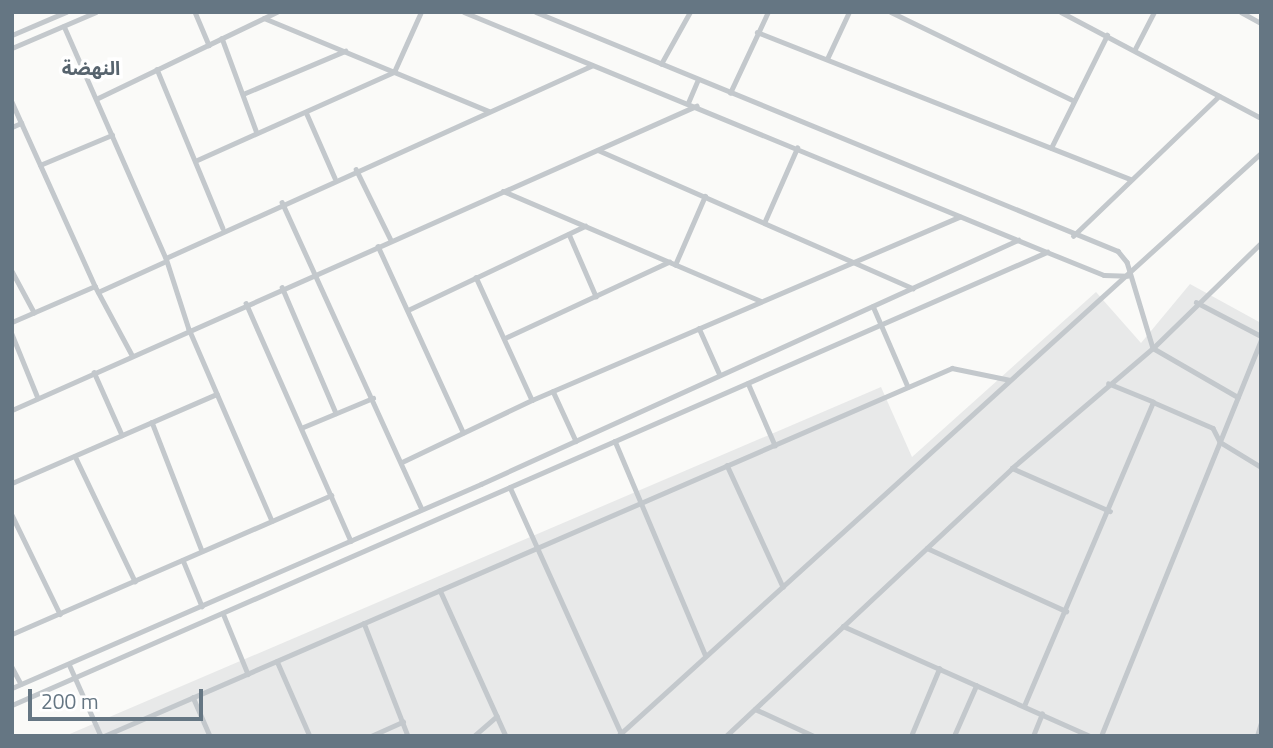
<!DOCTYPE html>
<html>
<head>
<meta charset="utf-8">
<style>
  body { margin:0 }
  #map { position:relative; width:1273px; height:748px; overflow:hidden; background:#fafaf8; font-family:"Titillium Web","Noto Sans Arabic",sans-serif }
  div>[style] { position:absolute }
  .built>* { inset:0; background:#e8e9e9 }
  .minor>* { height:4.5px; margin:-2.25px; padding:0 2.25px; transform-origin:2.25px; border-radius:2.25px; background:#c3c8cc }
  span { translate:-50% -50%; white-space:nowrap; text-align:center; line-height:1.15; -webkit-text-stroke:7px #fff; paint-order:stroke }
  .neighbourhood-label { font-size:19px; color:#57646e; font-weight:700 }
  .frame { position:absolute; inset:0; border:14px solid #657683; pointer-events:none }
  .scale { position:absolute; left:28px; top:689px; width:175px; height:32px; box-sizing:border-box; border:4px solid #657683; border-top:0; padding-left:9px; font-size:21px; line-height:24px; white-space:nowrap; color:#657683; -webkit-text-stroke:5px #fff; paint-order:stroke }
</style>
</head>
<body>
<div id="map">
  <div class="built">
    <i style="clip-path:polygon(1190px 284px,1261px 323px,1261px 736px,65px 736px,881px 387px,912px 457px,1096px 292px,1141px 343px)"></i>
  </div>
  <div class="minor">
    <i style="left:195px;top:12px;width:36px;rotate:67deg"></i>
    <i style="left:464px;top:12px;width:630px;rotate:22.38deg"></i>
    <i style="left:1047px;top:252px;width:61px;rotate:22deg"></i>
    <i style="left:1104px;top:275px;width:23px;rotate:2deg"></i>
    <i style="left:536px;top:12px;width:629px;rotate:22.33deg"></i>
    <i style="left:1118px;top:251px;width:14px;rotate:51deg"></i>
    <i style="left:1127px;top:262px;width:90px;rotate:73.2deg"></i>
    <i style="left:1153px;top:348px;width:98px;rotate:30deg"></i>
    <i style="left:891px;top:12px;width:203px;rotate:25.9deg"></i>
    <i style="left:1061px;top:12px;width:226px;rotate:27.9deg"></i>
    <i style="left:1241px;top:12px;width:23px;rotate:29deg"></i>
    <i style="left:264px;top:18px;width:243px;rotate:22.5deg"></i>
    <i style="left:64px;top:26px;width:253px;rotate:66.3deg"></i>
    <i style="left:166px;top:258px;width:75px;rotate:72.1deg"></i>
    <i style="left:189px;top:329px;width:209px;rotate:66.6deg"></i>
    <i style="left:757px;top:32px;width:401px;rotate:21.5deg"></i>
    <i style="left:12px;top:35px;width:59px;rotate:-23.1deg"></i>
    <i style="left:222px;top:38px;width:101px;rotate:69.8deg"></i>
    <i style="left:12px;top:48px;width:91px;rotate:-23.2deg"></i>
    <i style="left:1135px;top:49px;width:42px;rotate:-62.8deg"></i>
    <i style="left:827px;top:59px;width:52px;rotate:-64.9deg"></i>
    <i style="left:661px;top:64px;width:60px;rotate:-60.9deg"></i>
    <i style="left:157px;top:69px;width:172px;rotate:67.5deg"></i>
    <i style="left:730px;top:93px;width:89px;rotate:-64.9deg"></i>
    <i style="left:243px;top:94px;width:111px;rotate:-22.9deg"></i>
    <i style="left:96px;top:99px;width:201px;rotate:-25.7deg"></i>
    <i style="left:12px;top:102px;width:202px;rotate:65.7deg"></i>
    <i style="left:95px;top:286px;width:78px;rotate:61.8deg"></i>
    <i style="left:688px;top:103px;width:25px;rotate:-67deg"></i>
    <i style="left:306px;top:112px;width:72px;rotate:66.3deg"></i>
    <i style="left:12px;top:127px;width:10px;rotate:-24deg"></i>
    <i style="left:1051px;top:148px;width:126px;rotate:-63.6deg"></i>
    <i style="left:598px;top:150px;width:344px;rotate:23.7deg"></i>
    <i style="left:195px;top:161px;width:218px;rotate:-24.1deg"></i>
    <i style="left:394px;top:72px;width:66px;rotate:-65.8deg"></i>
    <i style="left:40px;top:165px;width:78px;rotate:-22.6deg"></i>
    <i style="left:356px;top:169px;width:79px;rotate:63.8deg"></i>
    <i style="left:503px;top:191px;width:280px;rotate:23.1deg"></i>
    <i style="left:282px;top:202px;width:337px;rotate:65.5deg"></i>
    <i style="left:765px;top:221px;width:80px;rotate:-66.3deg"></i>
    <i style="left:569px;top:234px;width:68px;rotate:66.5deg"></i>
    <i style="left:1073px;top:236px;width:202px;rotate:-43.8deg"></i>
    <i style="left:378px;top:246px;width:205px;rotate:65.4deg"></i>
    <i style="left:166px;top:258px;width:467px;rotate:-24.3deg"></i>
    <i style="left:675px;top:265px;width:75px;rotate:-66.5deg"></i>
    <i style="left:12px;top:271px;width:47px;rotate:61.8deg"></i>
    <i style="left:476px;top:277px;width:135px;rotate:65.5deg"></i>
    <i style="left:282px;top:287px;width:137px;rotate:66.8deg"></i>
    <i style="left:98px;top:292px;width:72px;rotate:-24.4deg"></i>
    <i style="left:1196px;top:302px;width:73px;rotate:27.6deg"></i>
    <i style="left:246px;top:303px;width:260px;rotate:66.2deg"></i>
    <i style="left:873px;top:306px;width:88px;rotate:66.6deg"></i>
    <i style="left:408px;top:310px;width:196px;rotate:-25.4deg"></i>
    <i style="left:12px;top:322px;width:90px;rotate:-23.4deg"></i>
    <i style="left:699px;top:328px;width:51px;rotate:65.9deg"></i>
    <i style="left:12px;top:334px;width:69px;rotate:67.9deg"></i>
    <i style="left:505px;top:338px;width:181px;rotate:-24.9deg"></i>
    <i style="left:94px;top:372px;width:69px;rotate:66deg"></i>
    <i style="left:748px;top:383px;width:68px;rotate:66.5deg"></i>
    <i style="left:553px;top:391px;width:55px;rotate:65.3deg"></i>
    <i style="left:1153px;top:402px;width:65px;rotate:23.4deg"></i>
    <i style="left:1213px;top:428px;width:16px;rotate:63deg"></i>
    <i style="left:1220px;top:442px;width:48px;rotate:31.4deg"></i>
    <i style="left:12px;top:410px;width:749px;rotate:-23.96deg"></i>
    <i style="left:152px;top:422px;width:138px;rotate:68.8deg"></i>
    <i style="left:301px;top:428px;width:78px;rotate:-22.6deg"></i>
    <i style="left:615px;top:441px;width:233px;rotate:67.1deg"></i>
    <i style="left:75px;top:456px;width:139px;rotate:64.4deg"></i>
    <i style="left:402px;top:462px;width:144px;rotate:-25.5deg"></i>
    <i style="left:532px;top:400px;width:465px;rotate:-23.2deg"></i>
    <i style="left:727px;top:465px;width:134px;rotate:65.3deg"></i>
    <i style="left:1012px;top:468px;width:107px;rotate:23.7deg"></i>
    <i style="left:12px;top:483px;width:223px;rotate:-23.5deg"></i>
    <i style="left:510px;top:487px;width:270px;rotate:65.7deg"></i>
    <i style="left:12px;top:515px;width:110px;rotate:64.1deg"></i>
    <i style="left:927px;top:548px;width:153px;rotate:24.4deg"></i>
    <i style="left:183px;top:560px;width:50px;rotate:67.6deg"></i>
    <i style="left:440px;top:590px;width:160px;rotate:65.7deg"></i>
    <i style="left:223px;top:613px;width:66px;rotate:67.7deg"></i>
    <i style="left:364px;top:623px;width:121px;rotate:68.7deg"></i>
    <i style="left:843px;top:626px;width:270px;rotate:24deg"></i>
    <i style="left:12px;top:634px;width:348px;rotate:-23.5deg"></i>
    <i style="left:277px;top:661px;width:82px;rotate:66.3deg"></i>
    <i style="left:69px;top:664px;width:79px;rotate:66deg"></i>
    <i style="left:12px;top:667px;width:19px;rotate:62deg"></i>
    <i style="left:12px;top:688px;width:511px;rotate:-23.51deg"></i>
    <i style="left:481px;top:484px;width:590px;rotate:-24.44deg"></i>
    <i style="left:193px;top:697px;width:43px;rotate:66.4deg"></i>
    <i style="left:12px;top:705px;width:1130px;rotate:-23.64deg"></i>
    <i style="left:1024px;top:706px;width:330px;rotate:-67deg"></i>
    <i style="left:1153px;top:402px;width:48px;rotate:-157.8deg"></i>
    <i style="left:755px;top:709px;width:65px;rotate:24.6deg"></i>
    <i style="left:104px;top:736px;width:924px;rotate:-23.46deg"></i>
    <i style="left:952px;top:368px;width:59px;rotate:11.7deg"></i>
    <i style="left:371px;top:736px;width:35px;rotate:-24deg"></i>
    <i style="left:474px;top:736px;width:30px;rotate:-41deg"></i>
    <i style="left:618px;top:736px;width:868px;rotate:-42.2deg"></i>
    <i style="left:726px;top:736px;width:392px;rotate:-43.1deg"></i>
    <i style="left:1012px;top:468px;width:185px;rotate:-40.4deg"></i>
    <i style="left:1153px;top:348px;width:151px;rotate:-44.2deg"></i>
    <i style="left:911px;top:736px;width:73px;rotate:-67.3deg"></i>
    <i style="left:954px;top:736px;width:55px;rotate:-66.3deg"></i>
    <i style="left:1033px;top:736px;width:24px;rotate:-68deg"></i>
    <i style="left:1101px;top:736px;width:427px;rotate:-68deg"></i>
    <i style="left:1257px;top:736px;width:14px;rotate:-73deg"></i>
  </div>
  <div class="neighbourhood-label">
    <span style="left:91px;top:68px">النهضة</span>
  </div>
  <div class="frame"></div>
  <div class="scale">200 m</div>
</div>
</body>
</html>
